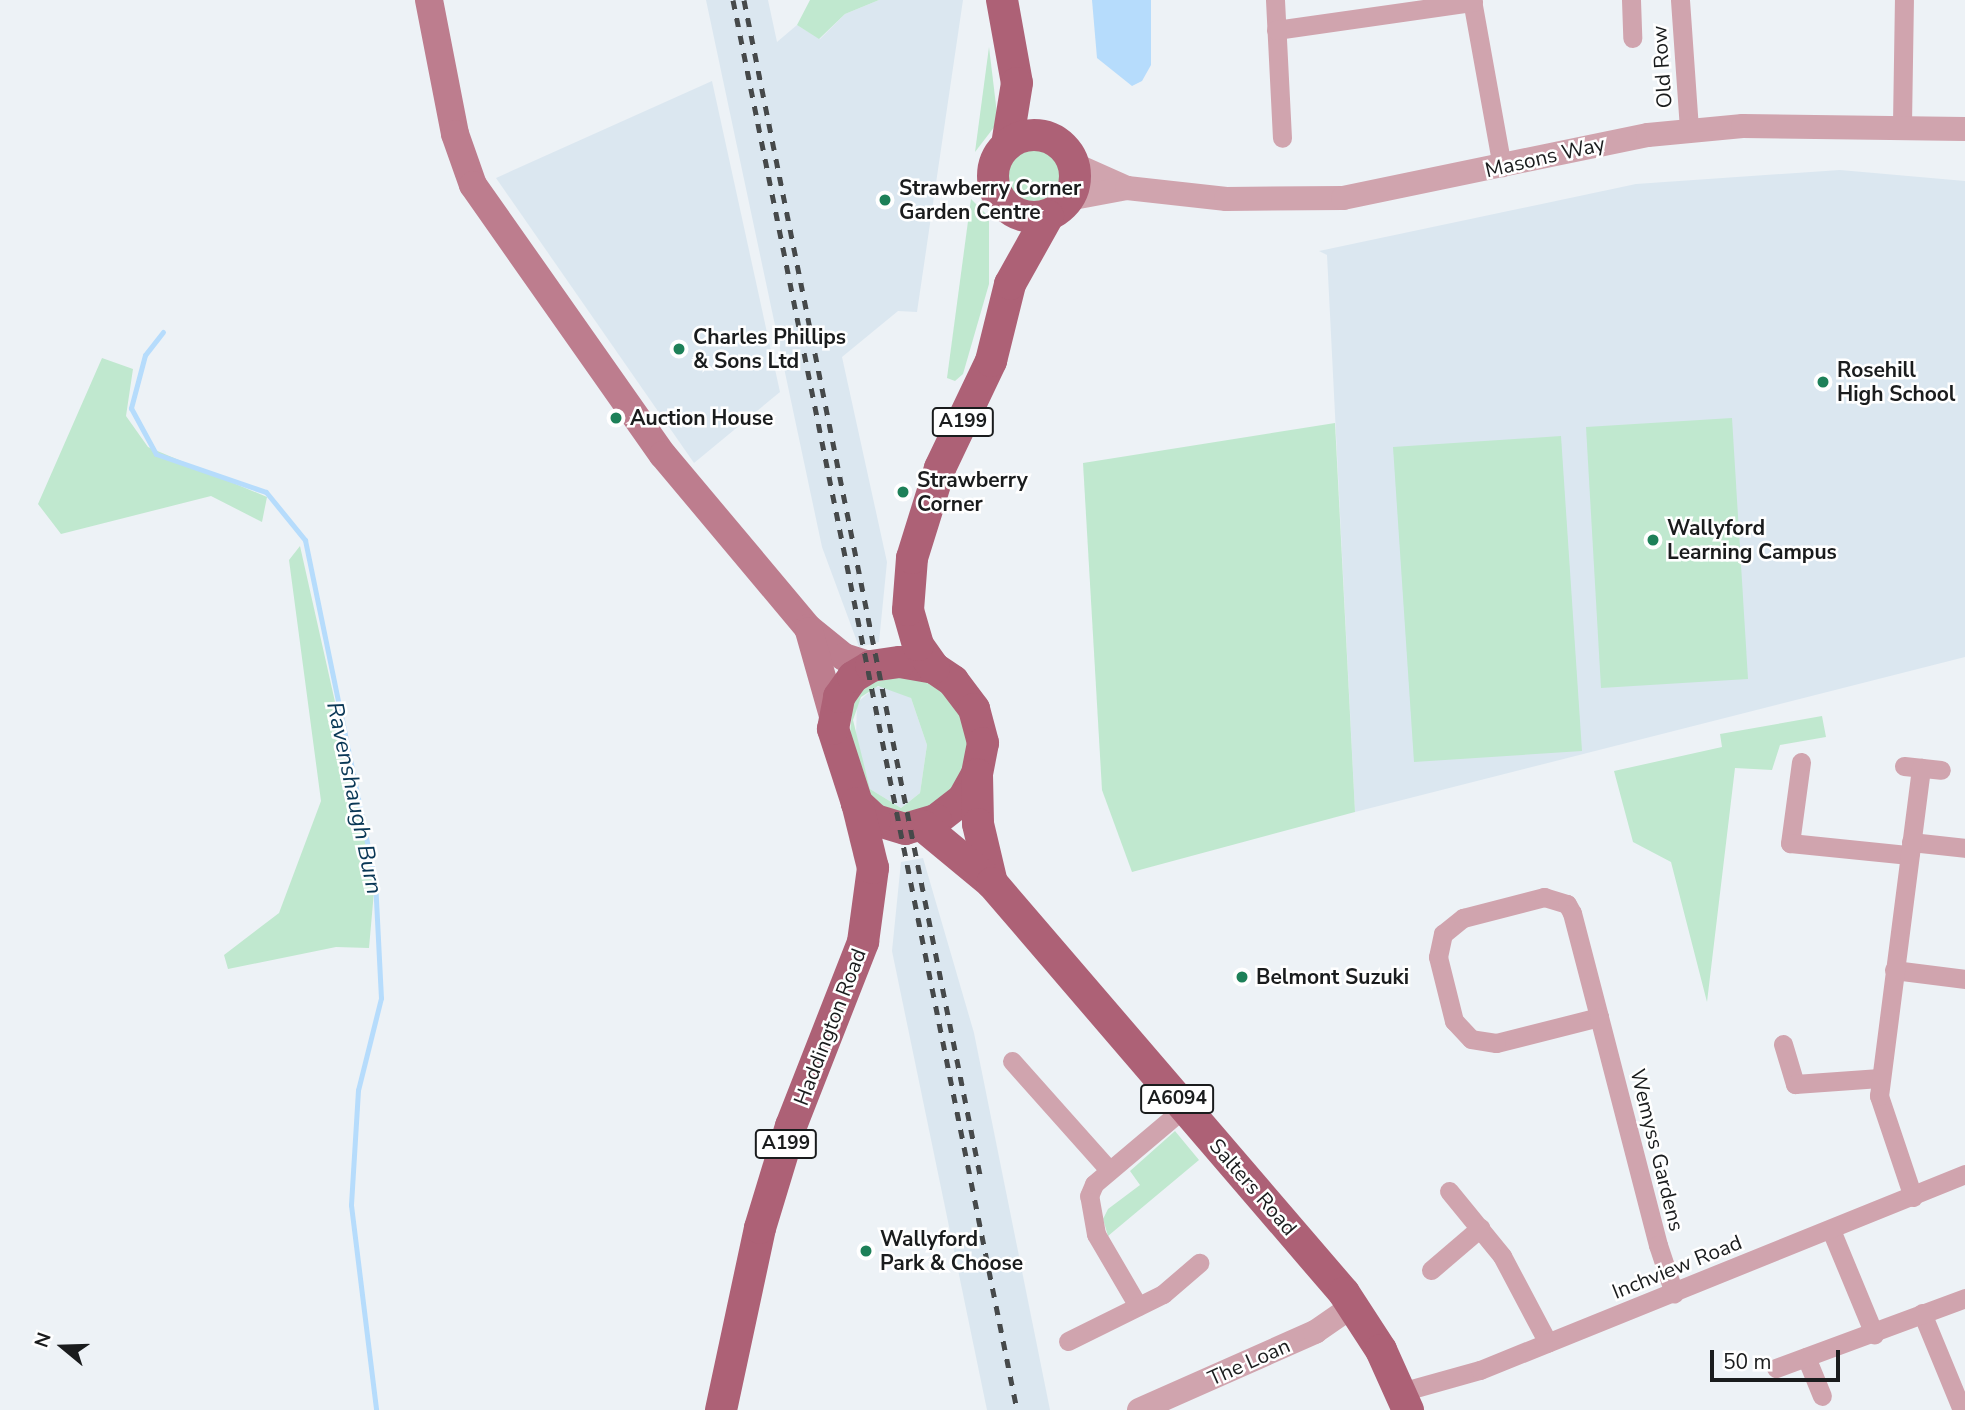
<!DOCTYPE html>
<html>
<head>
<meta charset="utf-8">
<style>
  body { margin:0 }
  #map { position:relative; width:1965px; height:1410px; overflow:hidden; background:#edf2f6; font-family:"Nunito Sans",sans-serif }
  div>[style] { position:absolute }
  .built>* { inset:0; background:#dbe7f0 }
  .green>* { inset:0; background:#c0e8cf }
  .round { border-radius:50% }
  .water>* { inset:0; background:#b6dcfc }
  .stream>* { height:5px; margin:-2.5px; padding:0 2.5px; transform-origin:2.5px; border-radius:2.5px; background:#b6dcfc }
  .minor>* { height:19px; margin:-9.5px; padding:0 9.5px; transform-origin:9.5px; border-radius:9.5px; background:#d0a4ae }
  .tertiary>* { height:24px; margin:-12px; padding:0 12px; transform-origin:12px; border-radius:12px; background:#d0a4ae }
  .secondary>* { height:28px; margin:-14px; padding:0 14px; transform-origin:14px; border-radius:14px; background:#bd7d8e }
  .primary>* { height:32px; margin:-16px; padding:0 16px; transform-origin:16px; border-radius:16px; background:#ad6176 }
  .primary>.ring { margin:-16px; padding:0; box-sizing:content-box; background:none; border:32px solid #ad6176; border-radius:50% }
  .rail>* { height:5px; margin-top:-2.5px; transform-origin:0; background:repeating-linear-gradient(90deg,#46494a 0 9px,transparent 0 18px) }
  .dots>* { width:19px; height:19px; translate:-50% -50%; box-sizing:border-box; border:4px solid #fff; border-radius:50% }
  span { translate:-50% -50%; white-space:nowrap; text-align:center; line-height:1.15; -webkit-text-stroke:5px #fff; paint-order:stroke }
  .shield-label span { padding:2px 5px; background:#fff; border:2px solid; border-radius:5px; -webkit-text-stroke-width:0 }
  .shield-label { font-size:19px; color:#1a1c1d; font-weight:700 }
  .street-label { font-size:21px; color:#1a1c1d }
  .poi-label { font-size:21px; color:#1a1c1d; font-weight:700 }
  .left { translate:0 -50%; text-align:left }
  .water-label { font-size:23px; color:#093755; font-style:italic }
  .north { position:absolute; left:28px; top:1312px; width:70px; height:70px; -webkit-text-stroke:5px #fff; paint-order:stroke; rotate:289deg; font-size:19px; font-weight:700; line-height:28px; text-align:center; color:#1a1c1d }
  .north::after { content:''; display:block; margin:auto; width:24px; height:32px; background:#1a1c1d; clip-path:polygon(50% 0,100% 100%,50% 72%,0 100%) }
  .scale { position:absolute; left:1710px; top:1350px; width:130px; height:32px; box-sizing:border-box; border:4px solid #1a1c1d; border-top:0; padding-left:9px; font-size:21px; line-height:24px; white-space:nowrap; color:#1a1c1d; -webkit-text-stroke:5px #fff; paint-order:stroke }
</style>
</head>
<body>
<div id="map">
  <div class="built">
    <i style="clip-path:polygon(706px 0,768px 0,777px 42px,797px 25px,820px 39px,845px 14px,879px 0,963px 0,917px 312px,898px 311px,842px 357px,887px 562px,879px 642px,859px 647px,822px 547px)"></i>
    <i style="clip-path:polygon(712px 81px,780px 392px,694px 463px,496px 178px)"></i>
    <i style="clip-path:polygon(1840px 170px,1965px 181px,1965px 657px,1355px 812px,1327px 255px,1319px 251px,1636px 184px)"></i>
    <i style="clip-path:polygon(875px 687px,894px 687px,911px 698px,927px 745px,920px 793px,901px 808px,870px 789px,856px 736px,857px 703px)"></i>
    <i style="clip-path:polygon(923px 858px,974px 1033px,1050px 1410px,987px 1410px,892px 951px,901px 862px)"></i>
  </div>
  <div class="green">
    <i style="clip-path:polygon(810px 0,879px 0,845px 14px,819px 39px,797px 25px)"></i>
    <i style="clip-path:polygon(989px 47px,998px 122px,975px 152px)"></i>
    <i class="round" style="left:1006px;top:149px;width:54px;height:54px"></i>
    <i style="clip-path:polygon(971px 199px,989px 217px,989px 284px,963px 374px,955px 381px,947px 378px)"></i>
    <i style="clip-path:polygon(102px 358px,133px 369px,126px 416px,148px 447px,267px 497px,262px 522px,211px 496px,61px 534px,38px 504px)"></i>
    <i style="clip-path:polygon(1732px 418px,1748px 679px,1601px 688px,1586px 427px)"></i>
    <i style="clip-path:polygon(1335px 423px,1355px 812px,1132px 872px,1102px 790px,1083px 463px)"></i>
    <i style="clip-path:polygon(1561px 436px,1582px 751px,1414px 762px,1393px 447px)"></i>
    <i style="clip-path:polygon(300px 546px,375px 880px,369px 948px,336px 947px,228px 969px,224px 955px,279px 913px,321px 801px,289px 560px)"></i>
    <i style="clip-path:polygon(evenodd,889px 675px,936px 684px,952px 698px,970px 741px,959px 782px,936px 806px,903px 814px,876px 804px,866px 790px,850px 733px,853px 701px,862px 688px,889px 675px,878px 686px,911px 698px,927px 745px,920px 793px,901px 808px,870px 789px,853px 720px,861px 697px,878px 686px)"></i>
    <i style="clip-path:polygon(1822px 716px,1826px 737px,1780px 745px,1772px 770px,1735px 768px,1707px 1002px,1671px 862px,1633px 842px,1614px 771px,1722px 747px,1720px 734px)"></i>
    <i style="clip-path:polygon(1175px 1131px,1199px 1160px,1108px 1236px,1103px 1219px,1108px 1209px,1140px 1185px,1130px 1171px)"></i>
  </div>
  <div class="water">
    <i style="clip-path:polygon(1092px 0,1151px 0,1151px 65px,1142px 81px,1132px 86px,1097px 58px)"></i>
  </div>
  <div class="stream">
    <i style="left:163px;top:332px;width:29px;rotate:128deg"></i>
    <i style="left:145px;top:355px;width:55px;rotate:104.8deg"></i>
    <i style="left:131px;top:408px;width:52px;rotate:61.5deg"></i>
    <i style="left:156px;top:454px;width:116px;rotate:19.1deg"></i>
    <i style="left:266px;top:492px;width:62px;rotate:50.9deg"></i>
    <i style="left:305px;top:540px;width:347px;rotate:78.4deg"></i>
    <i style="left:375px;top:880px;width:118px;rotate:87.1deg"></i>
    <i style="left:381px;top:998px;width:95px;rotate:104deg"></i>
    <i style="left:358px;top:1090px;width:115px;rotate:93.5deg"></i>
    <i style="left:351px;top:1205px;width:207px;rotate:83deg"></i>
  </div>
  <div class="minor">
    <i style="left:1275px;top:0;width:138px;rotate:87.1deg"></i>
    <i style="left:1472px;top:0;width:170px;rotate:79.8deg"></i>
    <i style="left:1631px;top:0;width:38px;rotate:88deg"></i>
    <i style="left:1680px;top:0;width:130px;rotate:86deg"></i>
    <i style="left:1276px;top:30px;width:199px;rotate:-8.1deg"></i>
    <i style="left:1902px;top:124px;width:124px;rotate:-89.1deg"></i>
    <i style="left:1801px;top:762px;width:82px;rotate:97.7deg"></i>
    <i style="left:1790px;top:843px;width:120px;rotate:5.8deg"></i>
    <i style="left:1904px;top:766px;width:37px;rotate:6deg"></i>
    <i style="left:1911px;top:842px;width:54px;rotate:6.3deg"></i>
    <i style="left:1894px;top:970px;width:72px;rotate:7.2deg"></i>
    <i style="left:1599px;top:1017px;width:106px;rotate:165.8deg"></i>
    <i style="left:1496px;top:1043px;width:25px;rotate:-171deg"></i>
    <i style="left:1471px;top:1039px;width:25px;rotate:-133deg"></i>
    <i style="left:1454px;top:1021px;width:66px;rotate:-104deg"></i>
    <i style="left:1438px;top:957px;width:24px;rotate:-78deg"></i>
    <i style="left:1443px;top:934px;width:26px;rotate:-39deg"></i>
    <i style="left:1463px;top:918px;width:84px;rotate:-14.5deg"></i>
    <i style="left:1544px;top:897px;width:24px;rotate:17deg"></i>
    <i style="left:1567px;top:904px;width:10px;rotate:61deg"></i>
    <i style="left:1572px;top:913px;width:107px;rotate:75.4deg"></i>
    <i style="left:1599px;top:1017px;width:236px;rotate:75.5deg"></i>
    <i style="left:1658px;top:1245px;width:51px;rotate:71.6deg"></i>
    <i style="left:1783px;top:1044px;width:42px;rotate:73.3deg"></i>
    <i style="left:1795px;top:1084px;width:85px;rotate:-4deg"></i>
    <i style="left:1012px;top:1061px;width:146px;rotate:48.3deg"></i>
    <i style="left:1449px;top:1191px;width:84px;rotate:50.8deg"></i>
    <i style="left:1502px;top:1256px;width:98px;rotate:62.1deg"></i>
    <i style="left:1913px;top:1197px;width:107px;rotate:-108.6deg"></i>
    <i style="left:1879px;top:1096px;width:331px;rotate:-82.7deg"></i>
    <i style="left:1831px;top:1230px;width:113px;rotate:67.5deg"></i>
    <i style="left:1431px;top:1270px;width:65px;rotate:-40.6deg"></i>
    <i style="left:1138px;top:1306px;width:83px;rotate:-120.3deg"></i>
    <i style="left:1096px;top:1234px;width:39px;rotate:-100deg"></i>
    <i style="left:1089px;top:1196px;width:13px;rotate:-67deg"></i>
    <i style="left:1094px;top:1184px;width:119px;rotate:-40.2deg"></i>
    <i style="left:1922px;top:1313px;width:105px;rotate:67.6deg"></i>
    <i style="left:1068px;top:1341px;width:106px;rotate:-26.3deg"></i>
    <i style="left:1163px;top:1294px;width:48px;rotate:-40.7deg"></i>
    <i style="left:1806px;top:1357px;width:42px;rotate:67.7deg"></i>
    <i style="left:1776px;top:1368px;width:202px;rotate:-20.3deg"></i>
    <i style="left:1401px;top:1392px;width:82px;rotate:-15.6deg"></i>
    <i style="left:1480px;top:1370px;width:523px;rotate:-22deg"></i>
  </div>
  <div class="tertiary">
    <i style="left:1073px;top:164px;width:59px;rotate:24deg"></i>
    <i style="left:1068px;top:199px;width:60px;rotate:-10.6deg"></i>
    <i style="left:1127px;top:188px;width:100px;rotate:6.3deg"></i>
    <i style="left:1226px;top:199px;width:117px;rotate:-0.5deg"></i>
    <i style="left:1343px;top:198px;width:311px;rotate:-11.7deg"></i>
    <i style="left:1648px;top:135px;width:95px;rotate:-5.4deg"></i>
    <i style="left:1743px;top:126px;width:222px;rotate:0.8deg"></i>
    <i style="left:1139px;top:1410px;width:193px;rotate:-23.9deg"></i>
    <i style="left:1315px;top:1332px;width:47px;rotate:-34.7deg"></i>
  </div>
  <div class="secondary">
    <i style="left:429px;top:0;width:136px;rotate:79deg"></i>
    <i style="left:455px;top:134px;width:54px;rotate:70.6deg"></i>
    <i style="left:473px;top:185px;width:330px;rotate:54.9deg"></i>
    <i style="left:663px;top:455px;width:226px;rotate:50deg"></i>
    <i style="left:808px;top:628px;width:46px;rotate:38.9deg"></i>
    <i style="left:844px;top:657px;width:28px;rotate:18deg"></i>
    <i style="left:809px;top:631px;width:88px;rotate:74.2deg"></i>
  </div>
  <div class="primary">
    <i style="left:1002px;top:0;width:84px;rotate:79.8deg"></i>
    <i style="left:1017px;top:83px;width:63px;rotate:99.2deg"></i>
    <i class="ring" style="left:993px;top:135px;width:50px;height:50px"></i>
    <i style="left:900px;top:662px;width:35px;rotate:10deg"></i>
    <i style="left:934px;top:668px;width:23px;rotate:34deg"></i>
    <i style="left:953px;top:681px;width:35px;rotate:53deg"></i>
    <i style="left:974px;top:709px;width:35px;rotate:75deg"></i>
    <i style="left:983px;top:743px;width:32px;rotate:101deg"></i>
    <i style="left:977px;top:774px;width:29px;rotate:119deg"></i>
    <i style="left:963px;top:799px;width:34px;rotate:142deg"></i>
    <i style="left:936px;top:820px;width:32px;rotate:164deg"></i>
    <i style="left:905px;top:829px;width:31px;rotate:-163deg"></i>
    <i style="left:875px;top:820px;width:25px;rotate:-137deg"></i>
    <i style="left:857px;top:803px;width:78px;rotate:-108deg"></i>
    <i style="left:833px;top:729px;width:33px;rotate:-79deg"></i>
    <i style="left:839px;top:697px;width:24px;rotate:-55deg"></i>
    <i style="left:853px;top:677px;width:21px;rotate:-31deg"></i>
    <i style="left:871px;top:666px;width:29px;rotate:-8deg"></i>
    <i style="left:934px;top:668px;width:28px;rotate:-125deg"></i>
    <i style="left:918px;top:645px;width:36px;rotate:-106deg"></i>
    <i style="left:908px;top:610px;width:52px;rotate:-85.6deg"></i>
    <i style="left:912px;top:558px;width:94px;rotate:-72.7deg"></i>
    <i style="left:940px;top:468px;width:119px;rotate:-64.5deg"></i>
    <i style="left:991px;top:361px;width:79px;rotate:-76.1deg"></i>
    <i style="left:1010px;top:284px;width:78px;rotate:-60.8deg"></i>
    <i style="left:977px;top:775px;width:49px;rotate:88.8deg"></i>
    <i style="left:978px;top:824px;width:61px;rotate:76.7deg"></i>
    <i style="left:923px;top:826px;width:89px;rotate:39.6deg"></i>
    <i style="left:992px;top:883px;width:540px;rotate:49.35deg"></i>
    <i style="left:1344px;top:1293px;width:68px;rotate:57deg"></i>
    <i style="left:1381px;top:1350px;width:66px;rotate:65.8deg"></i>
    <i style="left:721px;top:1410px;width:186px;rotate:-77.9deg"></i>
    <i style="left:760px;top:1228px;width:107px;rotate:-73.1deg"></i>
    <i style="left:791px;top:1126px;width:198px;rotate:-68.6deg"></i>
    <i style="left:863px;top:942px;width:75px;rotate:-82.3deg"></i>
    <i style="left:873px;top:868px;width:67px;rotate:-103.8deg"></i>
  </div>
  <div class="rail">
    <i style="left:733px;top:0;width:1438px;rotate:78.61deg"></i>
    <i style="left:744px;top:0;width:1204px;rotate:78.64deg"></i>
  </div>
  <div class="dots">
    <i style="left:885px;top:200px;background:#1d8058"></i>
    <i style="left:679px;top:349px;background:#1d8058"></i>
    <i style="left:1823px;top:382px;background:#1d8058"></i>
    <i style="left:616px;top:418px;background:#1d8058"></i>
    <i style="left:903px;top:492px;background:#1d8058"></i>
    <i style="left:1653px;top:540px;background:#1d8058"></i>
    <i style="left:1242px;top:977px;background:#1d8058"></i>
    <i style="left:866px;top:1251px;background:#1d8058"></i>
  </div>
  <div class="shield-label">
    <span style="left:963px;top:422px">A199</span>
    <span style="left:1177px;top:1099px">A6094</span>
    <span style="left:786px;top:1144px">A199</span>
  </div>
  <div class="street-label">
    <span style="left:1662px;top:67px;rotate:-94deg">Old Row</span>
    <span style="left:1545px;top:157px;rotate:-13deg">Masons Way</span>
    <span style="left:830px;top:1027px;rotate:-69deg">Haddington Road</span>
    <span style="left:1657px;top:1150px;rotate:76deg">Wemyss Gardens</span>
    <span style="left:1253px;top:1187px;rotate:49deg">Salters Road</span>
    <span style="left:1677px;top:1267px;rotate:-22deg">Inchview Road</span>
    <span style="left:1249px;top:1362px;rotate:-24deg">The Loan</span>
  </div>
  <div class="poi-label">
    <span class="left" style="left:899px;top:200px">Strawberry Corner<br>Garden Centre</span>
    <span class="left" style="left:693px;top:349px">Charles Phillips<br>&amp; Sons Ltd</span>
    <span class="left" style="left:1837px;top:382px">Rosehill<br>High School</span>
    <span class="left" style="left:630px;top:418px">Auction House</span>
    <span class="left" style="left:917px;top:492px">Strawberry<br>Corner</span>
    <span class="left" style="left:1667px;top:540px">Wallyford<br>Learning Campus</span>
    <span class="left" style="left:1256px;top:977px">Belmont Suzuki</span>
    <span class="left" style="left:880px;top:1251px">Wallyford<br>Park &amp; Choose</span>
  </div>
  <div class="water-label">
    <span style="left:354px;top:798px;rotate:78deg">Ravenshaugh Burn</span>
  </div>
  <div class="north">N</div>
  <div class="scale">50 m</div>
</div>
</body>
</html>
